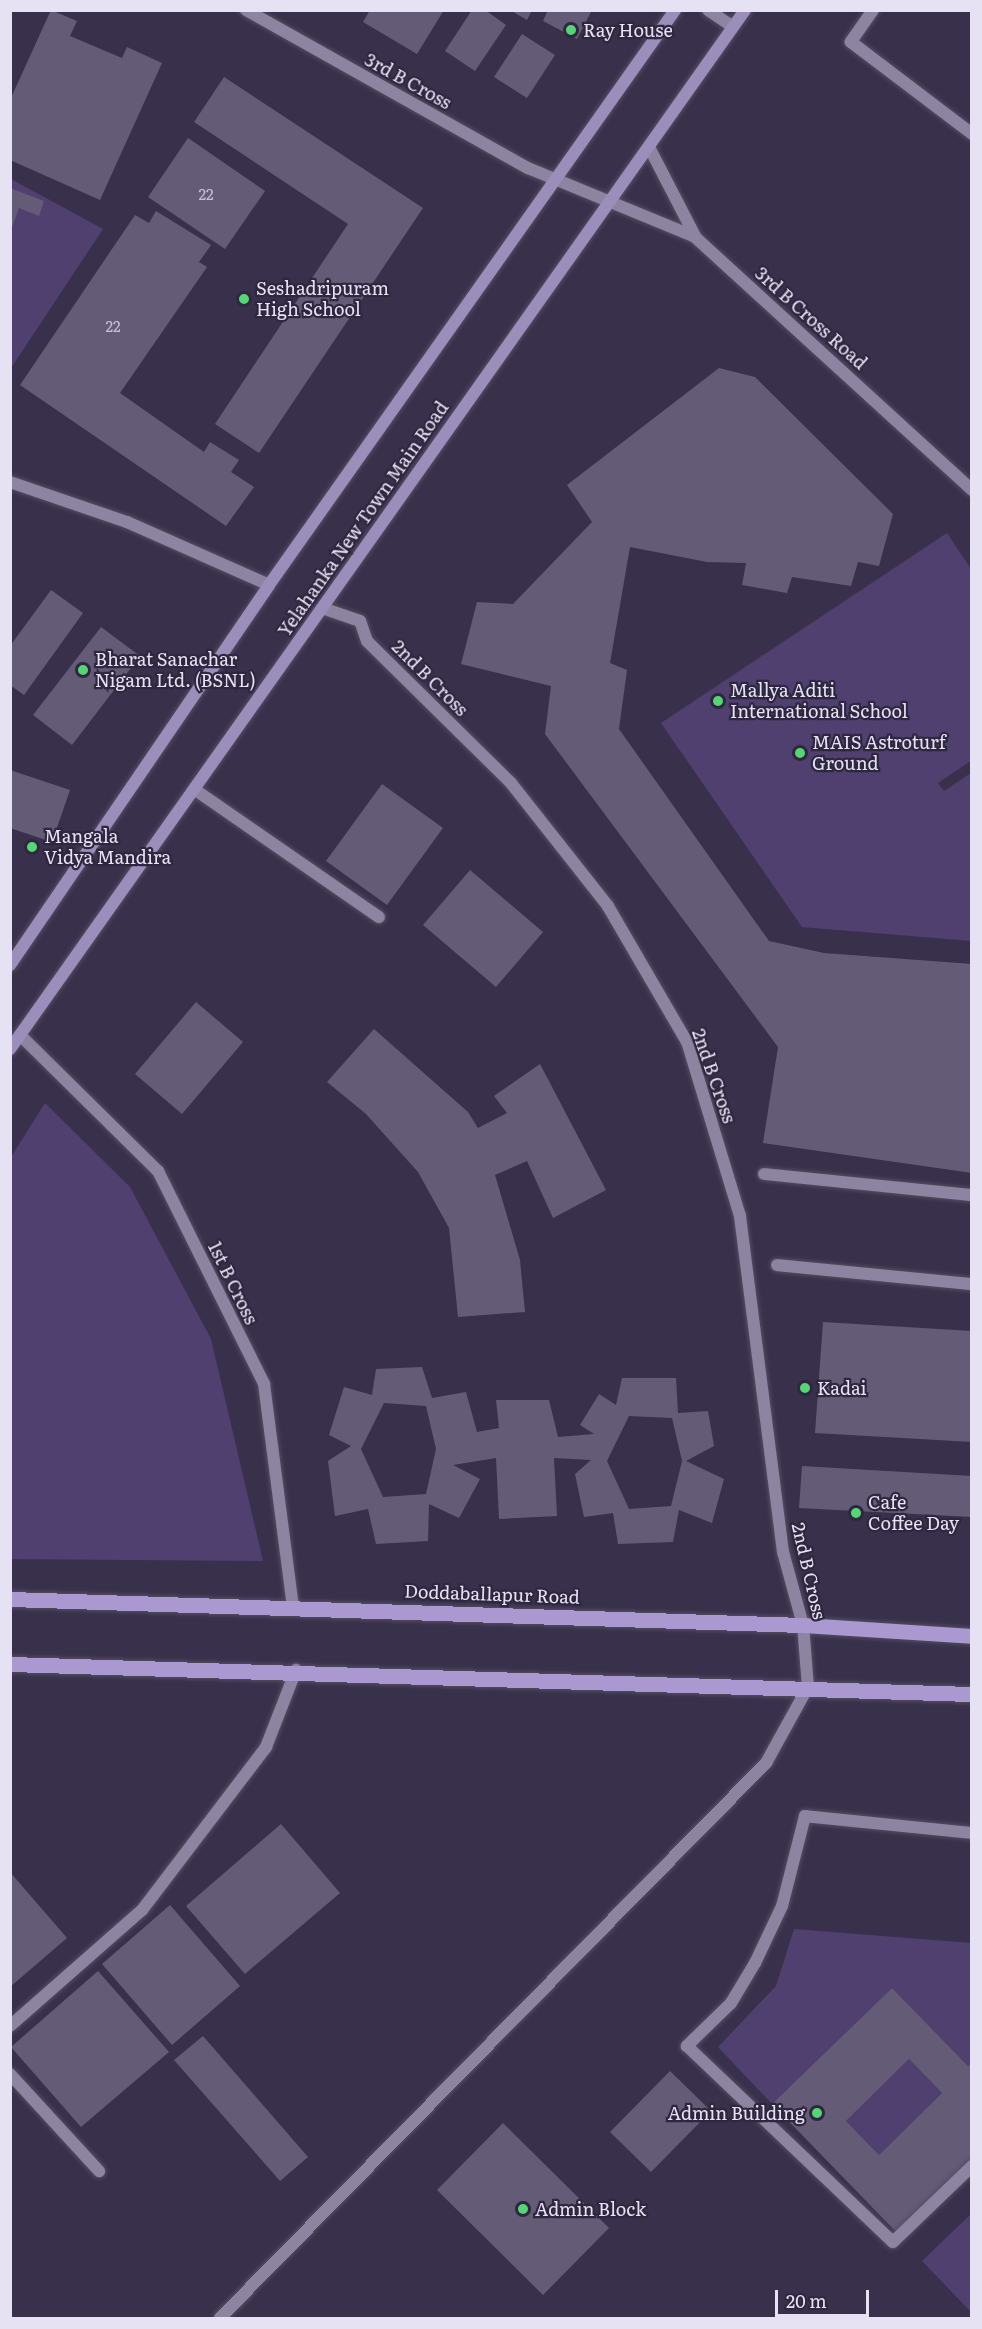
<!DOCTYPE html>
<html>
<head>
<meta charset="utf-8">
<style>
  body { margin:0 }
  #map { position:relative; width:982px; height:2329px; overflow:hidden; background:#39314b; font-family:Literata,serif }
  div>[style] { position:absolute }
  .green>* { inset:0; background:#50406f }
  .building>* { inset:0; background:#645c77 }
  .roads { filter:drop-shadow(0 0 2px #544d63) drop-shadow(0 0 2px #544d63) }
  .service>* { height:12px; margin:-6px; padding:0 6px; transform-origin:6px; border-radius:6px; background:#8d84a2 }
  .minor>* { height:12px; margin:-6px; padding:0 6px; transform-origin:6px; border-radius:6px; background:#8d84a2 }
  .tertiary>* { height:12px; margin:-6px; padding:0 6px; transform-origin:6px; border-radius:6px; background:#8d84a2 }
  .secondary>* { height:12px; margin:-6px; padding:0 6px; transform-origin:6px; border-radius:6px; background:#9c8eba }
  .primary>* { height:15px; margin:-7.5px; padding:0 7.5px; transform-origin:7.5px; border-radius:7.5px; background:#aa99d1 }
  .dots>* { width:16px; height:16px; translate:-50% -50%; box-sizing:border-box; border:3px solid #2f2740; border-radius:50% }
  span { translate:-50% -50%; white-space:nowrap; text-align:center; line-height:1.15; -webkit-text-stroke:4.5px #2f2740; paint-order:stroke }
  .number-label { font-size:15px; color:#c6c0d4 }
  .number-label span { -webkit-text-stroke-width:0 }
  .poi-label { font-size:18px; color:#e7e2f3 }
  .left { translate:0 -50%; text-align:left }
  .right { translate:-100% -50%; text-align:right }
  .street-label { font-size:18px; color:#e7e2f3 }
  .frame { position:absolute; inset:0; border:12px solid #e7e2f3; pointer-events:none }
  .scale { position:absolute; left:775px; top:2290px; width:94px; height:27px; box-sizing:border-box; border:3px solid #e7e2f3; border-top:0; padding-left:8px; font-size:18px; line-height:21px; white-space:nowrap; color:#e7e2f3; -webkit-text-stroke:4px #2f2740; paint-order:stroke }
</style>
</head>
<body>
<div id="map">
  <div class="green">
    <i style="clip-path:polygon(11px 179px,103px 229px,11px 368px)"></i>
    <i style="clip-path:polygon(947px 533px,971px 569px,972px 760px,938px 783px,944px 791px,971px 773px,971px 941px,802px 927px,661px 723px)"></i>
    <i style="clip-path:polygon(45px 1103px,130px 1187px,211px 1339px,263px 1561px,11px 1559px,11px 1157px)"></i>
    <i style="clip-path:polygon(794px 1929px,971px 1943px,972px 2063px,968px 2066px,892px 1988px,772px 2104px,718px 2047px,776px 1986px)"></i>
    <i style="clip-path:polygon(909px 2059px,942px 2093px,879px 2155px,846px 2121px)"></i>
    <i style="clip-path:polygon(971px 2214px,971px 2312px,922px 2261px)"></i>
  </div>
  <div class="building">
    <i style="clip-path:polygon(51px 10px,77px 21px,70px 36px,122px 58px,127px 47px,162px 63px,100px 200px,10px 160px,10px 100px)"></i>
    <i style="clip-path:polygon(370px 10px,444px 10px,417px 54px,363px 22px)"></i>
    <i style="clip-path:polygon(472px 10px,485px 10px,506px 25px,475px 71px,445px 51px)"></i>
    <i style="clip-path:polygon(510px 10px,532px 10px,527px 20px)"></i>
    <i style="clip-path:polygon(548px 10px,592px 10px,577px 39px,543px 21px)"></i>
    <i style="clip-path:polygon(522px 34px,555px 55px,527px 98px,494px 77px)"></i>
    <i style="clip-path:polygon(224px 77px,423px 208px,259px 453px,215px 424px,348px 224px,194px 122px)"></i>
    <i style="clip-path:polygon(188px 138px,265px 191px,225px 249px,148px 197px)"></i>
    <i style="clip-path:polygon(10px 188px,44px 201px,39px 216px,19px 208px,11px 230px)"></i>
    <i style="clip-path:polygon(156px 211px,211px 245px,199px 262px,207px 267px,120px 393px,204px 452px,210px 442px,239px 460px,231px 472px,254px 487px,226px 526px,20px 385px,135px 215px,149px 223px)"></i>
    <i style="clip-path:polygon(719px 368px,755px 377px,893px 514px,879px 566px,858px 562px,851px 586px,792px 577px,787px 593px,742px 585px,746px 563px,707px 562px,630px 547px,610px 663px,627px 670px,619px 729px,769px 941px,824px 953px,972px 964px,972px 1173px,763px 1143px,778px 1047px,545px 734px,551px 686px,461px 664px,477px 602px,513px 604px,592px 522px,567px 485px)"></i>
    <i style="clip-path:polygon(51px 590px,83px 613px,24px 695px,10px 685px,10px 646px)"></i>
    <i style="clip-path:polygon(101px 627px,140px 656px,72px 745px,33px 715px)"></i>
    <i style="clip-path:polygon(10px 770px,70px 790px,52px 842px,10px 828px)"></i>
    <i style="clip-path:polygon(382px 784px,443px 828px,387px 905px,326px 861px)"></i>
    <i style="clip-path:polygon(470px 870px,543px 932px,496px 987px,423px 925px)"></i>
    <i style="clip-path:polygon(196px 1002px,243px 1042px,182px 1114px,135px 1074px)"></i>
    <i style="clip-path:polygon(374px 1029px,468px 1112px,478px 1128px,507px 1113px,494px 1096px,540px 1064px,606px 1190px,553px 1218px,527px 1161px,495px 1175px,520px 1260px,525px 1312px,458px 1317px,449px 1228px,418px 1172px,366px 1114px,327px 1082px)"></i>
    <i style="clip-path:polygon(823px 1322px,972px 1331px,972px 1442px,815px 1433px)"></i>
    <i style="clip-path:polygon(evenodd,422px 1367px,432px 1398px,466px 1392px,477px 1432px,499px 1428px,496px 1400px,549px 1400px,558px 1437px,594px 1434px,580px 1425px,599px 1394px,616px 1405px,622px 1378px,676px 1378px,678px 1413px,708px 1411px,714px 1446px,686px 1461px,724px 1479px,712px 1523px,679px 1510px,673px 1542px,618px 1544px,613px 1513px,584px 1517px,575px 1474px,591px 1460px,554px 1458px,557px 1516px,499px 1519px,496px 1458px,453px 1465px,480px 1479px,459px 1518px,429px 1504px,428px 1541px,376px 1544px,368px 1509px,335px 1516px,328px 1461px,351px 1446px,329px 1435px,344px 1387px,372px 1395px,376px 1369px,422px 1367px,384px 1403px,426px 1406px,436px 1449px,426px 1494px,383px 1497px,361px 1449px,384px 1403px,422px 1367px,629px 1416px,672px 1418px,682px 1461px,671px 1506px,629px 1509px,607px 1461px,629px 1416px)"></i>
    <i style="clip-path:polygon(802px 1466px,972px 1476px,972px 1517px,799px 1508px)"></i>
    <i style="clip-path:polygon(281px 1824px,340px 1893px,245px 1974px,186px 1906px)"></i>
    <i style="clip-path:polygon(10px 1872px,67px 1938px,10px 1987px)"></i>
    <i style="clip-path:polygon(170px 1905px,240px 1986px,172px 2045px,102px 1964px)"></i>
    <i style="clip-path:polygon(98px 1971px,169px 2052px,81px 2127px,11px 2047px)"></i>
    <i style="clip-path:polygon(evenodd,892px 1988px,968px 2066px,972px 2063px,972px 2161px,897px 2233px,772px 2104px,892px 1988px,909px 2059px,942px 2093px,879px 2155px,846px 2121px,909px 2059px)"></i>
    <i style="clip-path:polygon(203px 2036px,308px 2157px,280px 2181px,174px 2060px)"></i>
    <i style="clip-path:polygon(670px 2071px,711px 2111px,651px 2172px,610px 2132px)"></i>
    <i style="clip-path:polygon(503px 2123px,609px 2228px,543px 2295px,437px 2190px)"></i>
  </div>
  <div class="roads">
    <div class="service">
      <i style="left:194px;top:789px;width:225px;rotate:34.7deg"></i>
      <i style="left:764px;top:1174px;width:209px;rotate:5.8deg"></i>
      <i style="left:777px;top:1265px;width:196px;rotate:5.6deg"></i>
      <i style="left:972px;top:1833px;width:168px;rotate:-174.2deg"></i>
      <i style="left:805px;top:1816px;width:93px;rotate:104.3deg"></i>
      <i style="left:782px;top:1906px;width:63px;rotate:115.3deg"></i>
      <i style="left:755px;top:1963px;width:47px;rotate:121deg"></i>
      <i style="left:731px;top:2003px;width:62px;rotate:135.7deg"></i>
      <i style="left:687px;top:2046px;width:284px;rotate:43.6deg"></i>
      <i style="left:893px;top:2242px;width:110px;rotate:-43.9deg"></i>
      <i style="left:10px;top:2026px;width:176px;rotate:-41.3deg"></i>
      <i style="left:142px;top:1910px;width:205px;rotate:-52.7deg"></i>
      <i style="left:266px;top:1747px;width:83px;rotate:-68.7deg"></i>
      <i style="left:10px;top:2074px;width:132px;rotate:47.5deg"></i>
    </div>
    <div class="minor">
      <i style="left:708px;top:10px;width:30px;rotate:34deg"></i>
      <i style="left:873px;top:10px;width:39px;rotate:125deg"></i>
      <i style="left:851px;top:42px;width:152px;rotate:37.2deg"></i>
      <i style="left:10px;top:482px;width:124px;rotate:18.9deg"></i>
      <i style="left:127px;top:522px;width:155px;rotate:23.9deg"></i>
      <i style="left:20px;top:1035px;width:194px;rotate:44.6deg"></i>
      <i style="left:158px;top:1171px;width:238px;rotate:63.5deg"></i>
      <i style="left:264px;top:1384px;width:224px;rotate:82.6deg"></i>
      <i style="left:220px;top:2318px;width:779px;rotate:-45.47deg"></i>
      <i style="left:766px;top:1763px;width:87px;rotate:-61.1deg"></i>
      <i style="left:808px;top:1687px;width:62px;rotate:-94.6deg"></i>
      <i style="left:803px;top:1625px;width:76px;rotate:-105.3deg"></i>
      <i style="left:783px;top:1552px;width:339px;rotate:-97.3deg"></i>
      <i style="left:740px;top:1216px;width:182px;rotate:-106.9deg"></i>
      <i style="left:687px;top:1042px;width:157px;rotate:-120.2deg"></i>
      <i style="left:608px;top:906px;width:157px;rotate:-128.3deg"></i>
      <i style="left:511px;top:783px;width:202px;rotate:-135.4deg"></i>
      <i style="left:367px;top:641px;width:21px;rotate:-109deg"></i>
      <i style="left:360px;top:621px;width:40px;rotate:-161.1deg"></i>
    </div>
    <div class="tertiary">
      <i style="left:246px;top:10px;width:323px;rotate:29.3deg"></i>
      <i style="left:528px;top:168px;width:181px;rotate:22.4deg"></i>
      <i style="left:695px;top:237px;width:375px;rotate:42.4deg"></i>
      <i style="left:649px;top:147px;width:100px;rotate:62.7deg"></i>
    </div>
    <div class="secondary">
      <i style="left:10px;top:965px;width:460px;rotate:-55.7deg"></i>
      <i style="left:269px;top:585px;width:704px;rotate:-54.77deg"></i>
      <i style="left:10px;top:1049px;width:1273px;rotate:-54.72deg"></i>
    </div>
    <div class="primary">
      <i style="left:10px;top:1599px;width:793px;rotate:1.88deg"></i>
      <i style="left:803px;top:1625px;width:169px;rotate:3.7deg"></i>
      <i style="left:10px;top:1664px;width:962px;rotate:1.79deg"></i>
    </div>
  </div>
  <div class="dots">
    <i style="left:571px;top:30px;background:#54d672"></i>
    <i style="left:244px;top:299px;background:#54d672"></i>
    <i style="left:83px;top:670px;background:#54d672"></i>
    <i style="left:718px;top:701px;background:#54d672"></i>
    <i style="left:800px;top:753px;background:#54d672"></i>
    <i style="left:32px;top:847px;background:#54d672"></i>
    <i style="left:805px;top:1388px;background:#54d672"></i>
    <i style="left:856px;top:1513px;background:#54d672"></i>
    <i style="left:817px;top:2113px;background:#54d672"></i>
    <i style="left:523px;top:2209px;background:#54d672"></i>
  </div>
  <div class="number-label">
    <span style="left:206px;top:194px">22</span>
    <span style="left:113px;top:326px">22</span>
  </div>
  <div class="poi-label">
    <span class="left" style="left:583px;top:30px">Ray House</span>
    <span class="left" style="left:256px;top:299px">Seshadripuram<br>High School</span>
    <span class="left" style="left:95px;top:670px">Bharat Sanachar<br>Nigam Ltd. (BSNL)</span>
    <span class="left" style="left:730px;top:701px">Mallya Aditi<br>International School</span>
    <span class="left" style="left:812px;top:753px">MAIS Astroturf<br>Ground</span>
    <span class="left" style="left:44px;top:847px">Mangala<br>Vidya Mandira</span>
    <span class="left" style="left:817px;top:1388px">Kadai</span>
    <span class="left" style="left:868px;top:1513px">Cafe<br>Coffee Day</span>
    <span class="right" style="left:805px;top:2113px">Admin Building</span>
    <span class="left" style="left:535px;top:2209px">Admin Block</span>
  </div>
  <div class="street-label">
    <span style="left:408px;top:81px;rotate:29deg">3rd B Cross</span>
    <span style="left:811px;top:318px;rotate:42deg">3rd B Cross Road</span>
    <span style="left:363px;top:519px;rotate:-55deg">Yelahanka New Town Main Road</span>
    <span style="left:430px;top:678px;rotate:45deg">2nd B Cross</span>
    <span style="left:714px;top:1076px;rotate:71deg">2nd B Cross</span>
    <span style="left:233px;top:1283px;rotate:64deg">1st B Cross</span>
    <span style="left:809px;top:1571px;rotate:77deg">2nd B Cross</span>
    <span style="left:492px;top:1594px;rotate:2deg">Doddaballapur Road</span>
  </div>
  <div class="frame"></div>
  <div class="scale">20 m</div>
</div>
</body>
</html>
